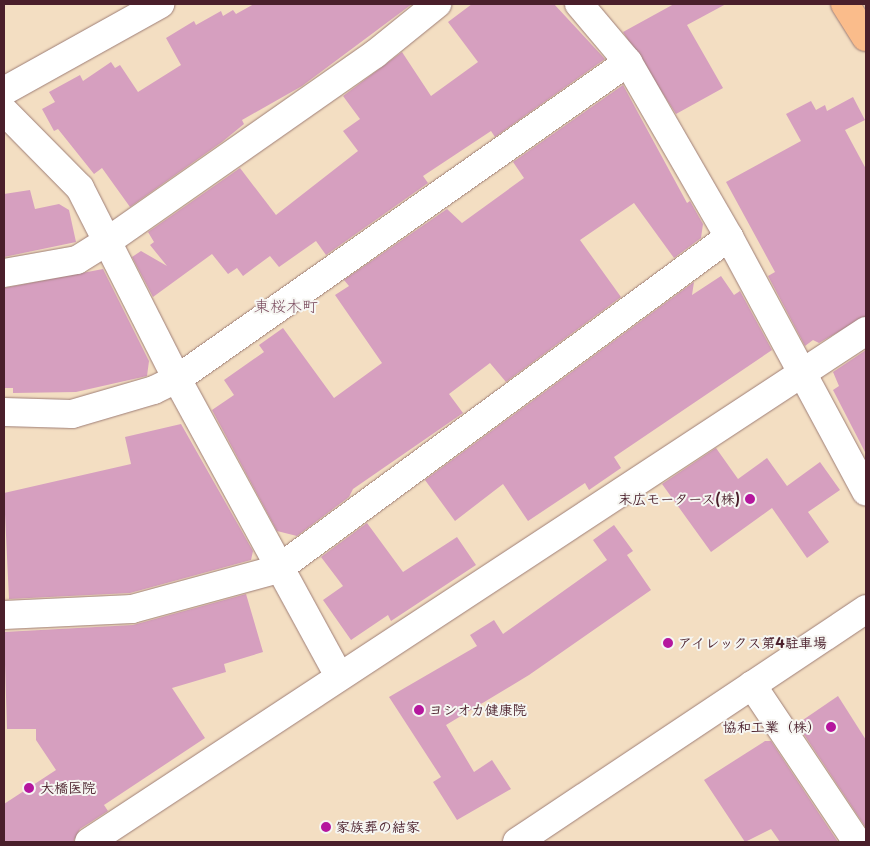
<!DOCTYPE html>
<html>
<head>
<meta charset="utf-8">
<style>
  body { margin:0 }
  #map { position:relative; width:870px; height:846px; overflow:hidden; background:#f3dec2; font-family:"Playpen Sans","Klee One",sans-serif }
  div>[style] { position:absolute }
  .building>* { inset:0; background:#d69fbf }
  .roads { filter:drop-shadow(0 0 1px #9e7e76) drop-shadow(0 0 1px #9e7e76) }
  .minor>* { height:28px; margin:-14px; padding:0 14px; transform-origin:14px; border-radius:14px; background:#fff }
  .major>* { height:28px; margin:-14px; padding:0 14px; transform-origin:14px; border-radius:14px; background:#fabc8b }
  .dots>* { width:14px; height:14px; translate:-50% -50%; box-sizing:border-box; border:2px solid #f6f6f2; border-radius:50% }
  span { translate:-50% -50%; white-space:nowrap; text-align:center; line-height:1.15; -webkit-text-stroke:4px #f6f6f2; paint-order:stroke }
  .poi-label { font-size:14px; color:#4a1f2b; font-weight:700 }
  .right { translate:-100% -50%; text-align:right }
  .left { translate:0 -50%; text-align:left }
  .quarter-label { font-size:16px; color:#7b4c5f }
  .frame { position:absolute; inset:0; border:5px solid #4a1f2b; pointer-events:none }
</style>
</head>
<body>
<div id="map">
  <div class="building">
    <i style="clip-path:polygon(254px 4px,412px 4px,302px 86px,242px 120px,244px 124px,222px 142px,130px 207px,102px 168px,94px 174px,58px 129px,54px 131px,42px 109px,55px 102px,49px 92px,80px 75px,83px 81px,111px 62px,115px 68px,120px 65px,138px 92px,181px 65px,166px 38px,194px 21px,196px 25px,221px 11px,223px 16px,233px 10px,236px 14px)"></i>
    <i style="clip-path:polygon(472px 4px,554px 4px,605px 59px,495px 137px,491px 131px,423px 176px,428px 183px,326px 255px,316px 241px,279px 267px,270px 256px,243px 276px,237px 268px,228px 274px,212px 254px,153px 297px,132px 257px,141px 251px,167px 266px,150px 245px,154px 242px,148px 232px,240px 168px,276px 215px,358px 151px,343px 131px,360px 119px,343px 96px,402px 52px,431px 96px,478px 62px,448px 22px)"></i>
    <i style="clip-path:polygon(674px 4px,726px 4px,687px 25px,723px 88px,676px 114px,623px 32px)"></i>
    <i style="clip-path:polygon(623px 85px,687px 203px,690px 201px,703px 224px,701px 238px,674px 258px,634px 203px,580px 240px,621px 297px,506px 382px,490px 363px,449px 394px,463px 413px,353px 489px,349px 497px,297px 536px,277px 531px,212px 410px,234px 395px,224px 380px,264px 352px,259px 345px,283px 328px,334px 398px,382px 363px,335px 295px,349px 286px,344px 280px,447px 209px,462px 223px,524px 178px,513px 162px)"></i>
    <i style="clip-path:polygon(853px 97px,865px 120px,845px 130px,866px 169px,866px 316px,819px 343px,813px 340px,805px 346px,768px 276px,775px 272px,726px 182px,801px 141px,786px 114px,811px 101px,816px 110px,825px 105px,827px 111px)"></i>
    <i style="clip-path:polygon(30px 190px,35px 209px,59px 204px,69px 210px,76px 242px,4px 257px,4px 194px)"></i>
    <i style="clip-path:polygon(103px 269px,149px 361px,147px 376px,76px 392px,13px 393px,13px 388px,4px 388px,4px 288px)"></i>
    <i style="clip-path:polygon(721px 276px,734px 295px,740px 291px,772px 350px,614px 457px,621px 468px,589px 490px,585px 483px,528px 521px,503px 484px,455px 521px,425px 480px,694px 282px,692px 295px)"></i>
    <i style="clip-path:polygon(866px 350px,866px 454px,833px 390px,839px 386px,833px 372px)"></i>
    <i style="clip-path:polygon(181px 424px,253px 551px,251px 560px,130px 593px,9px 599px,4px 493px,131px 464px,125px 437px)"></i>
    <i style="clip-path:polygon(716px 448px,738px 479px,767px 458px,787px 486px,820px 462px,840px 490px,808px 512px,829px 542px,807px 558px,772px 508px,711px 552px,662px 484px)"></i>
    <i style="clip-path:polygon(367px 523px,403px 572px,457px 537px,476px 565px,391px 621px,388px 615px,351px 640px,323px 600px,343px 586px,321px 557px)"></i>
    <i style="clip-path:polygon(614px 525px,633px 551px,627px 555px,651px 590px,529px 675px,446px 725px,474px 772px,492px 760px,511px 789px,457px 820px,433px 782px,441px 777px,389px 697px,477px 646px,470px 635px,494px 620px,503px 634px,607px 560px,593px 540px)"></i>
    <i style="clip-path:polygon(246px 594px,263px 652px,224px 664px,226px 672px,172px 688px,205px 738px,104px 805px,108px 811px,80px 829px,73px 842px,4px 842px,4px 804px,56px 770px,36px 740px,36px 729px,7px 729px,4px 632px,133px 625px)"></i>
    <i style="clip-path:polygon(838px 696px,866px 740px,866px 828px,797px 724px)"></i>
    <i style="clip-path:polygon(765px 741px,771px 741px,838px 842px,780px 842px,771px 829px,745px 842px,704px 780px)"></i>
  </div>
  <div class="roads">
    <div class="minor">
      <i style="left:579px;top:4px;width:76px;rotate:49.8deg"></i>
      <i style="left:628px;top:62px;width:202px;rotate:60deg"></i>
      <i style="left:729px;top:237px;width:289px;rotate:61.7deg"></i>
      <i style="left:4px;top:91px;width:179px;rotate:-29.1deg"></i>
      <i style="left:4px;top:111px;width:108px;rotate:45.4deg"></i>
      <i style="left:80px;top:188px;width:214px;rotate:63.1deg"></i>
      <i style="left:177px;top:379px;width:338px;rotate:61.4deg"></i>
      <i style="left:4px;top:273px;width:74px;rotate:-10.1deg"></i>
      <i style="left:77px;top:260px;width:36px;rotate:-32deg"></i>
      <i style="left:108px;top:241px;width:326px;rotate:-35deg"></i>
      <i style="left:375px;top:54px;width:80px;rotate:-38.9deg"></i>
      <i style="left:4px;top:412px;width:68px;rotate:1.7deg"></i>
      <i style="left:72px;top:414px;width:85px;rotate:-16.3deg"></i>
      <i style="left:154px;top:390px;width:25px;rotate:-26deg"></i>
      <i style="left:177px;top:379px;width:551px;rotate:-35.1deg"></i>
      <i style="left:4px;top:615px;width:128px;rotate:-2.7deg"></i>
      <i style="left:132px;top:609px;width:151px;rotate:-15.3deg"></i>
      <i style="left:278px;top:569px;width:560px;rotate:-36.36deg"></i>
      <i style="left:752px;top:685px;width:189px;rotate:56.2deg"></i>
      <i style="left:89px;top:842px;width:930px;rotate:-33.33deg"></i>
      <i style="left:517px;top:842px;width:420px;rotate:-33.7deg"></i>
    </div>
    <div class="major">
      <i style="left:845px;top:4px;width:39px;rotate:58deg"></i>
    </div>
  </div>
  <div class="dots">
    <i style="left:750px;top:499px;background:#b5179e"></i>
    <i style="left:668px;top:643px;background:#b5179e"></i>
    <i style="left:419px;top:710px;background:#b5179e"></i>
    <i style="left:831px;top:727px;background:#b5179e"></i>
    <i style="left:29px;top:788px;background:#b5179e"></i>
    <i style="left:326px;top:827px;background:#b5179e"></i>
  </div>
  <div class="poi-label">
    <span class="right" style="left:740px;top:499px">末広モータース(株)</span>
    <span class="left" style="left:678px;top:643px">アイレックス第4駐車場</span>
    <span class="left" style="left:429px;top:710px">ヨシオカ健康院</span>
    <span class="right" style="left:821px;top:727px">協和工業（株）</span>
    <span class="left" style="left:40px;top:788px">大橋医院</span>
    <span class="left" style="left:336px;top:827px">家族葬の結家</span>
  </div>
  <div class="quarter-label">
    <span style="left:286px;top:305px">東桜木町</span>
  </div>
  <div class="frame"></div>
</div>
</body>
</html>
